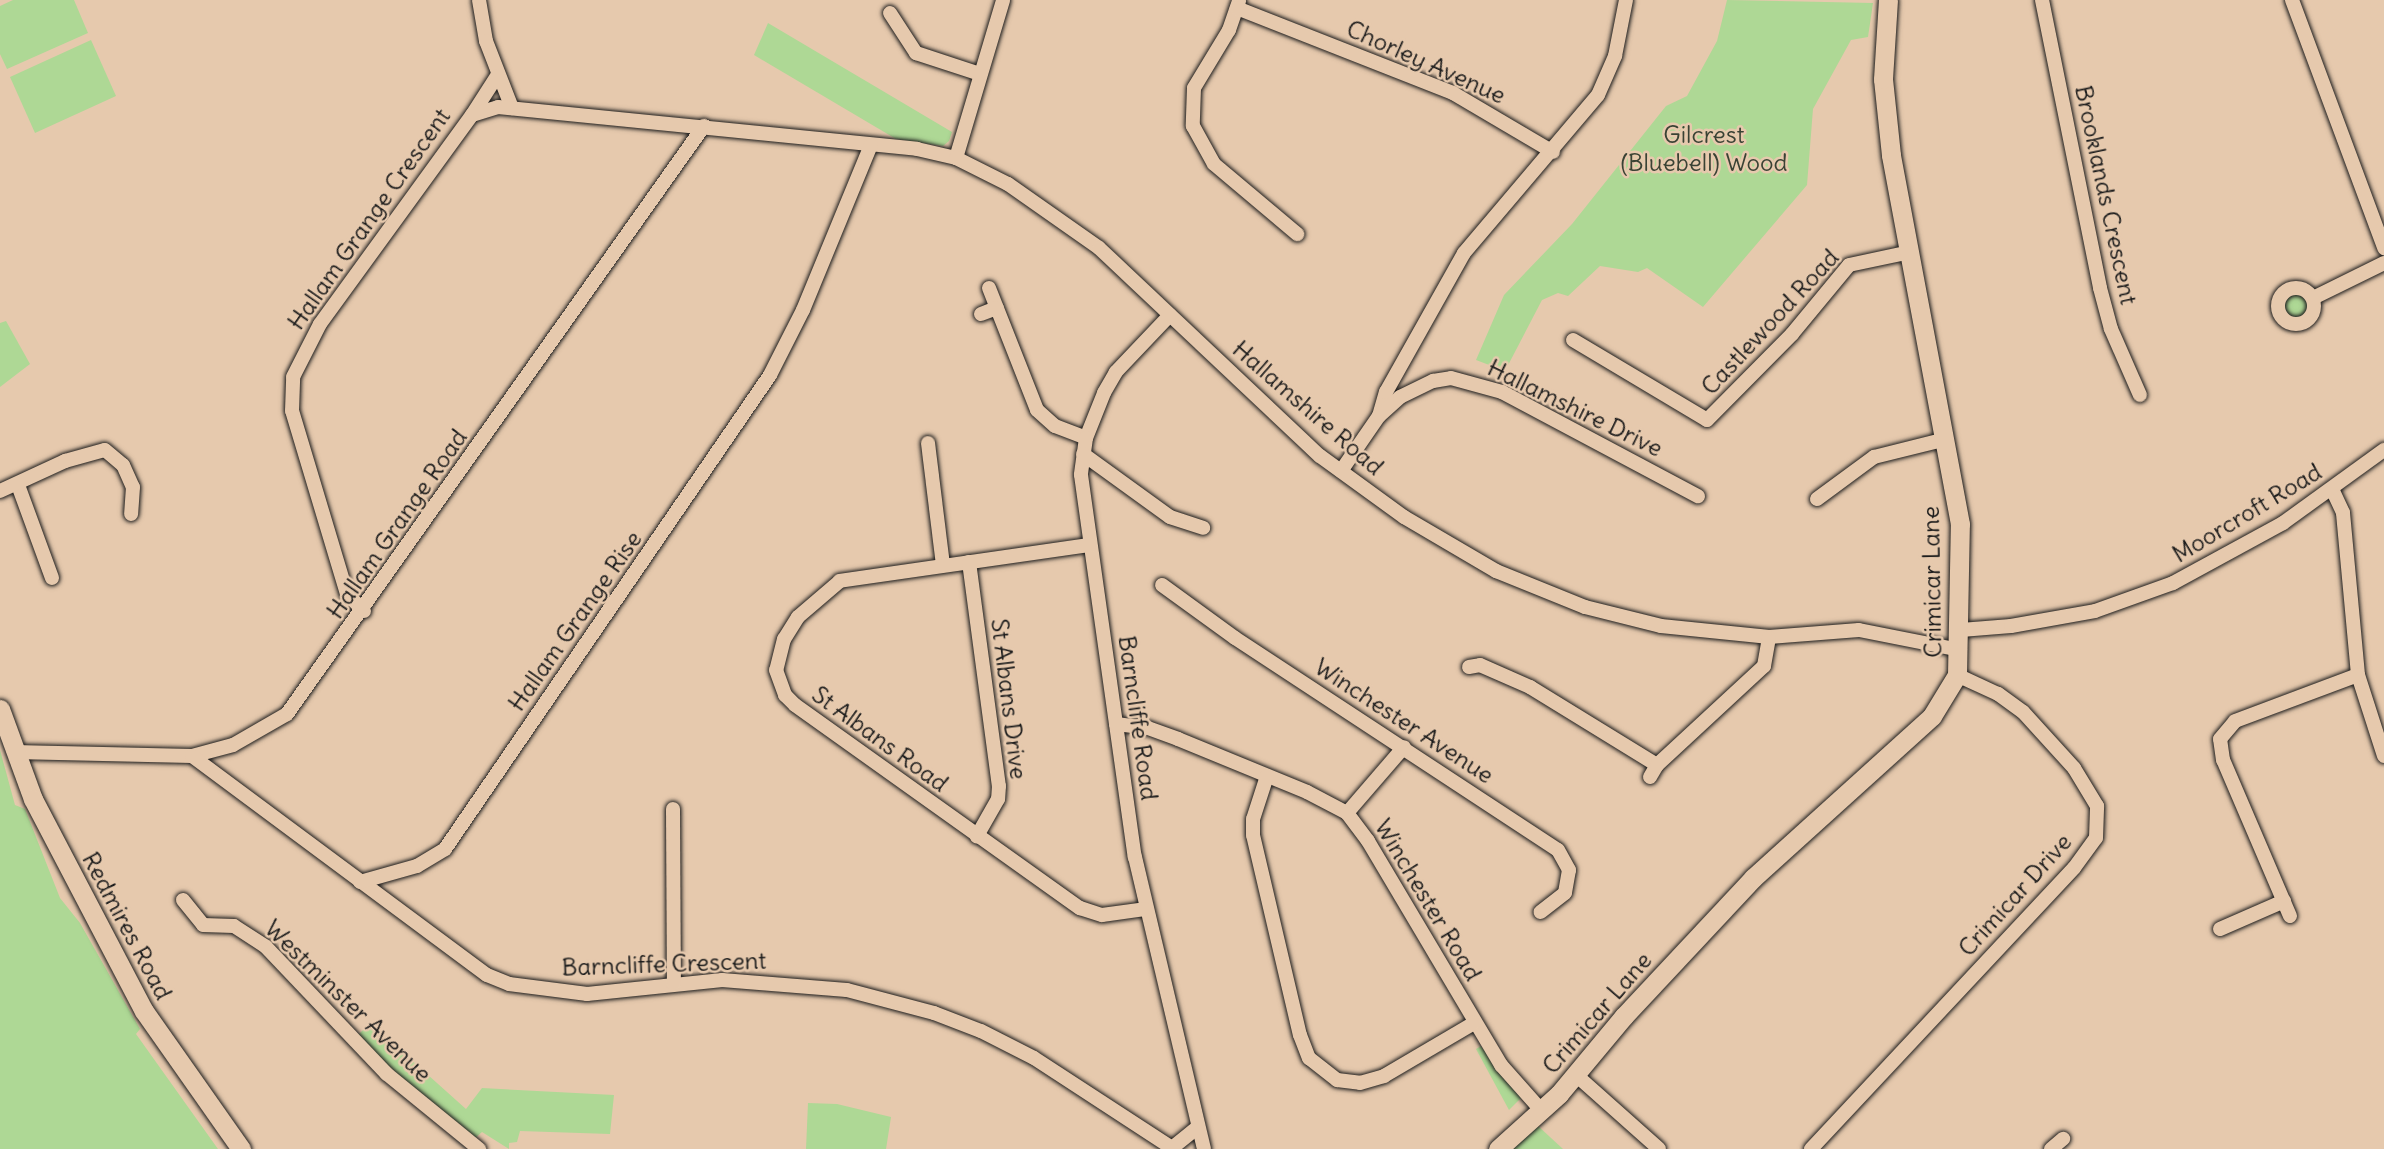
<!DOCTYPE html>
<html>
<head>
<meta charset="utf-8">
<style>
  body { margin:0 }
  #map { position:relative; width:2384px; height:1149px; overflow:hidden; background:#e6c9ad; font-family:Delius,sans-serif }
  div>[style] { position:absolute }
  .green>* { inset:0; background:#aed895 }
  .round { border-radius:50% }
  .roads { filter:drop-shadow(0 0 2px #1c1c1c) drop-shadow(0 0 2px #1c1c1c) }
  .street>* { height:14px; margin:-7px; padding:0 7px; transform-origin:7px; border-radius:7px; background:#e6c9ad }
  .street>.ring { margin:-7px; padding:0; box-sizing:content-box; background:none; border:14px solid #e6c9ad; border-radius:50% }
  .secondary>* { height:19px; margin:-9.5px; padding:0 9.5px; transform-origin:9.5px; border-radius:9.5px; background:#e6c9ad }
  span { translate:-50% -50%; white-space:nowrap; text-align:center; line-height:1.15; -webkit-text-stroke:5px #e6c9ad; paint-order:stroke }
  .street-label { font-size:24px; color:#1c1c1c }
  .park-label { font-size:24px; color:#394234 }
</style>
</head>
<body>
<div id="map">
  <div class="green">
    <i style="clip-path:polygon(13px 0,74px 0,88px 33px,7px 69px,0 54px,0 6px)"></i>
    <i style="clip-path:polygon(1727px 0,1873px 3px,1868px 37px,1851px 40px,1813px 109px,1807px 185px,1703px 307px,1647px 268px,1638px 272px,1600px 266px,1568px 296px,1558px 293px,1542px 300px,1505px 371px,1476px 360px,1504px 295px,1572px 224px,1666px 106px,1687px 96px,1717px 41px)"></i>
    <i style="clip-path:polygon(768px 23px,952px 132px,949px 141px,943px 146px,896px 139px,754px 55px)"></i>
    <i style="clip-path:polygon(91px 40px,116px 96px,35px 133px,10px 77px)"></i>
    <i class="round" style="left:2282px;top:293px;width:26px;height:26px"></i>
    <i style="clip-path:polygon(6px 321px,30px 364px,0 387px,0 323px)"></i>
    <i style="clip-path:polygon(0 750px,15px 805px,25px 809px,60px 898px,80px 923px,140px 1029px,136px 1034px,218px 1149px,0 1149px)"></i>
    <i style="clip-path:polygon(370px 1023px,466px 1109px,482px 1088px,614px 1095px,610px 1134px,520px 1131px,517px 1142px,509px 1143px,509px 1149px,482px 1132px,473px 1140px,356px 1037px)"></i>
    <i style="clip-path:polygon(1481px 1046px,1521px 1098px,1509px 1110px,1476px 1049px)"></i>
    <i style="clip-path:polygon(808px 1103px,837px 1104px,891px 1117px,886px 1149px,806px 1149px)"></i>
    <i style="clip-path:polygon(1537px 1125px,1563px 1149px,1509px 1149px)"></i>
  </div>
  <div class="roads">
    <div class="street">
      <i style="left:479px;top:0;width:42px;rotate:80.3deg"></i>
      <i style="left:486px;top:41px;width:72px;rotate:68.8deg"></i>
      <i style="left:2042px;top:0;width:294px;rotate:78.6deg"></i>
      <i style="left:2100px;top:288px;width:42px;rotate:75deg"></i>
      <i style="left:2111px;top:329px;width:72px;rotate:66.3deg"></i>
      <i style="left:2292px;top:0;width:265px;rotate:69.6deg"></i>
      <i style="left:1239px;top:1px;width:31px;rotate:109deg"></i>
      <i style="left:1229px;top:30px;width:68px;rotate:121.1deg"></i>
      <i style="left:1194px;top:88px;width:38px;rotate:92deg"></i>
      <i style="left:1193px;top:126px;width:43px;rotate:61.1deg"></i>
      <i style="left:1214px;top:164px;width:109px;rotate:40.1deg"></i>
      <i style="left:1237px;top:8px;width:232px;rotate:21.5deg"></i>
      <i style="left:1453px;top:93px;width:116px;rotate:30.5deg"></i>
      <i style="left:890px;top:13px;width:48px;rotate:57deg"></i>
      <i style="left:916px;top:53px;width:67px;rotate:18.2deg"></i>
      <i style="left:472px;top:115px;width:46px;rotate:-57.3deg"></i>
      <i style="left:956px;top:158px;width:165px;rotate:-73.4deg"></i>
      <i class="ring" style="left:2278px;top:288px;width:22px;height:22px"></i>
      <i style="left:989px;top:288px;width:131px;rotate:68.5deg"></i>
      <i style="left:1037px;top:410px;width:24px;rotate:42deg"></i>
      <i style="left:1055px;top:426px;width:33px;rotate:21deg"></i>
      <i style="left:2313px;top:298px;width:79px;rotate:-26.2deg"></i>
      <i style="left:981px;top:314px;width:17px;rotate:-21deg"></i>
      <i style="left:1170px;top:315px;width:79px;rotate:133.5deg"></i>
      <i style="left:1116px;top:372px;width:24px;rotate:120deg"></i>
      <i style="left:1104px;top:393px;width:48px;rotate:111.8deg"></i>
      <i style="left:1086px;top:438px;width:37px;rotate:98deg"></i>
      <i style="left:1081px;top:475px;width:386px;rotate:82deg"></i>
      <i style="left:1135px;top:857px;width:300px;rotate:76.7deg"></i>
      <i style="left:1573px;top:340px;width:156px;rotate:30.8deg"></i>
      <i style="left:1707px;top:420px;width:121px;rotate:-45.3deg"></i>
      <i style="left:1792px;top:334px;width:89px;rotate:-50.4deg"></i>
      <i style="left:1849px;top:265px;width:62px;rotate:-12deg"></i>
      <i style="left:1379px;top:416px;width:25px;rotate:-74deg"></i>
      <i style="left:1386px;top:392px;width:159px;rotate:-60.7deg"></i>
      <i style="left:1464px;top:253px;width:207px;rotate:-49.7deg"></i>
      <i style="left:1598px;top:95px;width:43px;rotate:-66.4deg"></i>
      <i style="left:1615px;top:56px;width:57px;rotate:-78.9deg"></i>
      <i style="left:928px;top:443px;width:123px;rotate:83deg"></i>
      <i style="left:1083px;top:454px;width:107px;rotate:35.9deg"></i>
      <i style="left:1170px;top:517px;width:35px;rotate:18deg"></i>
      <i style="left:1341px;top:471px;width:67px;rotate:-55.4deg"></i>
      <i style="left:1379px;top:416px;width:28px;rotate:-42deg"></i>
      <i style="left:1400px;top:397px;width:37px;rotate:-26deg"></i>
      <i style="left:1433px;top:381px;width:18px;rotate:-9deg"></i>
      <i style="left:1451px;top:378px;width:53px;rotate:15.4deg"></i>
      <i style="left:1502px;top:392px;width:222px;rotate:28deg"></i>
      <i style="left:18px;top:485px;width:99px;rotate:69.9deg"></i>
      <i style="left:2332px;top:489px;width:26px;rotate:65deg"></i>
      <i style="left:2343px;top:513px;width:163px;rotate:84.7deg"></i>
      <i style="left:2358px;top:675px;width:85px;rotate:72.2deg"></i>
      <i style="left:0;top:491px;width:72px;rotate:-24.8deg"></i>
      <i style="left:65px;top:461px;width:41px;rotate:-15.4deg"></i>
      <i style="left:105px;top:450px;width:23px;rotate:40deg"></i>
      <i style="left:123px;top:465px;width:24px;rotate:66deg"></i>
      <i style="left:133px;top:487px;width:27px;rotate:94deg"></i>
      <i style="left:1817px;top:499px;width:71px;rotate:-36.4deg"></i>
      <i style="left:1874px;top:457px;width:74px;rotate:-14deg"></i>
      <i style="left:1089px;top:545px;width:252px;rotate:171.8deg"></i>
      <i style="left:840px;top:581px;width:55px;rotate:139.4deg"></i>
      <i style="left:798px;top:617px;width:26px;rotate:122deg"></i>
      <i style="left:784px;top:639px;width:32px;rotate:104deg"></i>
      <i style="left:776px;top:670px;width:27px;rotate:70deg"></i>
      <i style="left:785px;top:695px;width:14px;rotate:45deg"></i>
      <i style="left:795px;top:705px;width:350px;rotate:35.5deg"></i>
      <i style="left:1080px;top:908px;width:23px;rotate:18deg"></i>
      <i style="left:1102px;top:915px;width:43px;rotate:-7.9deg"></i>
      <i style="left:969px;top:562px;width:226px;rotate:82.4deg"></i>
      <i style="left:999px;top:786px;width:13px;rotate:94deg"></i>
      <i style="left:998px;top:799px;width:43px;rotate:119.6deg"></i>
      <i style="left:1162px;top:585px;width:90px;rotate:36deg"></i>
      <i style="left:1235px;top:638px;width:386px;rotate:33.3deg"></i>
      <i style="left:1558px;top:850px;width:23px;rotate:61deg"></i>
      <i style="left:1569px;top:870px;width:23px;rotate:100deg"></i>
      <i style="left:1565px;top:893px;width:31px;rotate:142deg"></i>
      <i style="left:364px;top:611px;width:24px;rotate:-135deg"></i>
      <i style="left:347px;top:594px;width:191px;rotate:-106.7deg"></i>
      <i style="left:292px;top:411px;width:34px;rotate:-88deg"></i>
      <i style="left:293px;top:377px;width:59px;rotate:-63deg"></i>
      <i style="left:320px;top:324px;width:258px;rotate:-54deg"></i>
      <i style="left:472px;top:115px;width:27px;rotate:-17deg"></i>
      <i style="left:498px;top:107px;width:421px;rotate:5.7deg"></i>
      <i style="left:917px;top:149px;width:40px;rotate:13deg"></i>
      <i style="left:956px;top:158px;width:58px;rotate:26.6deg"></i>
      <i style="left:1008px;top:184px;width:111px;rotate:35.1deg"></i>
      <i style="left:1099px;top:248px;width:303px;rotate:43.3deg"></i>
      <i style="left:1320px;top:456px;width:104px;rotate:36deg"></i>
      <i style="left:1404px;top:517px;width:107px;rotate:30.4deg"></i>
      <i style="left:1496px;top:571px;width:96px;rotate:22deg"></i>
      <i style="left:1585px;top:607px;width:78px;rotate:14deg"></i>
      <i style="left:1661px;top:626px;width:109px;rotate:5.8deg"></i>
      <i style="left:1769px;top:637px;width:90px;rotate:-4.4deg"></i>
      <i style="left:1859px;top:630px;width:103px;rotate:11.2deg"></i>
      <i style="left:1961px;top:630px;width:50px;rotate:-4.6deg"></i>
      <i style="left:2011px;top:626px;width:85px;rotate:-10.1deg"></i>
      <i style="left:2095px;top:611px;width:83px;rotate:-19.7deg"></i>
      <i style="left:2173px;top:583px;width:125px;rotate:-28.6deg"></i>
      <i style="left:2283px;top:523px;width:125px;rotate:-35.9deg"></i>
      <i style="left:1469px;top:667px;width:11px;rotate:-10deg"></i>
      <i style="left:1480px;top:665px;width:55px;rotate:23.7deg"></i>
      <i style="left:1530px;top:687px;width:149px;rotate:31.6deg"></i>
      <i style="left:1116px;top:724px;width:32px;rotate:7deg"></i>
      <i style="left:1148px;top:728px;width:32px;rotate:20deg"></i>
      <i style="left:1178px;top:739px;width:139px;rotate:22.3deg"></i>
      <i style="left:1307px;top:792px;width:45px;rotate:27.7deg"></i>
      <i style="left:1347px;top:813px;width:35px;rotate:53deg"></i>
      <i style="left:1368px;top:841px;width:261px;rotate:59.3deg"></i>
      <i style="left:1501px;top:1065px;width:62px;rotate:48.3deg"></i>
      <i style="left:14px;top:752px;width:178px;rotate:1.3deg"></i>
      <i style="left:192px;top:756px;width:42px;rotate:-15deg"></i>
      <i style="left:233px;top:745px;width:62px;rotate:-29.9deg"></i>
      <i style="left:287px;top:714px;width:721px;rotate:-54.66deg"></i>
      <i style="left:192px;top:756px;width:367px;rotate:36.6deg"></i>
      <i style="left:487px;top:975px;width:24px;rotate:22deg"></i>
      <i style="left:509px;top:984px;width:79px;rotate:7.3deg"></i>
      <i style="left:587px;top:994px;width:136px;rotate:-5.9deg"></i>
      <i style="left:722px;top:980px;width:125px;rotate:4.6deg"></i>
      <i style="left:847px;top:990px;width:90px;rotate:14.8deg"></i>
      <i style="left:934px;top:1013px;width:50px;rotate:21deg"></i>
      <i style="left:981px;top:1031px;width:59px;rotate:27deg"></i>
      <i style="left:1034px;top:1058px;width:165px;rotate:33.1deg"></i>
      <i style="left:1172px;top:1148px;width:33px;rotate:-39deg"></i>
      <i style="left:1267px;top:776px;width:45px;rotate:108deg"></i>
      <i style="left:1253px;top:819px;width:16px;rotate:90deg"></i>
      <i style="left:1253px;top:835px;width:205px;rotate:76.8deg"></i>
      <i style="left:1300px;top:1035px;width:25px;rotate:69deg"></i>
      <i style="left:1309px;top:1058px;width:36px;rotate:38deg"></i>
      <i style="left:1337px;top:1080px;width:23px;rotate:7deg"></i>
      <i style="left:1360px;top:1083px;width:25px;rotate:-16deg"></i>
      <i style="left:1384px;top:1076px;width:104px;rotate:-30.5deg"></i>
      <i style="left:1650px;top:777px;width:14px;rotate:-60deg"></i>
      <i style="left:1657px;top:765px;width:146px;rotate:-42.8deg"></i>
      <i style="left:1764px;top:666px;width:29px;rotate:-80deg"></i>
      <i style="left:673px;top:809px;width:174px;rotate:89.7deg"></i>
      <i style="left:1347px;top:813px;width:87px;rotate:-49.2deg"></i>
      <i style="left:360px;top:882px;width:59px;rotate:-15.7deg"></i>
      <i style="left:417px;top:866px;width:33px;rotate:-31deg"></i>
      <i style="left:445px;top:849px;width:575px;rotate:-55.56deg"></i>
      <i style="left:770px;top:375px;width:73px;rotate:-63.1deg"></i>
      <i style="left:803px;top:310px;width:178px;rotate:-67.6deg"></i>
      <i style="left:183px;top:900px;width:32px;rotate:51deg"></i>
      <i style="left:203px;top:925px;width:31px;rotate:2deg"></i>
      <i style="left:234px;top:926px;width:38px;rotate:33deg"></i>
      <i style="left:266px;top:947px;width:175px;rotate:46.4deg"></i>
      <i style="left:387px;top:1074px;width:119px;rotate:39.2deg"></i>
      <i style="left:2290px;top:916px;width:170px;rotate:-113.2deg"></i>
      <i style="left:2223px;top:760px;width:21px;rotate:-98deg"></i>
      <i style="left:2220px;top:739px;width:23px;rotate:-50deg"></i>
      <i style="left:2235px;top:721px;width:131px;rotate:-20.5deg"></i>
      <i style="left:2220px;top:929px;width:70px;rotate:-23.6deg"></i>
      <i style="left:1576px;top:1075px;width:111px;rotate:41.7deg"></i>
      <i style="left:1811px;top:1149px;width:385px;rotate:-46.9deg"></i>
      <i style="left:2074px;top:868px;width:37px;rotate:-54deg"></i>
      <i style="left:2096px;top:838px;width:32px;rotate:-88deg"></i>
      <i style="left:2097px;top:806px;width:44px;rotate:-121.2deg"></i>
      <i style="left:2074px;top:768px;width:76px;rotate:-132.3deg"></i>
      <i style="left:2023px;top:712px;width:31px;rotate:-144deg"></i>
      <i style="left:1998px;top:694px;width:45px;rotate:-155.1deg"></i>
      <i style="left:2051px;top:1149px;width:16px;rotate:-40deg"></i>
    </div>
    <div class="secondary">
      <i style="left:0;top:709px;width:96px;rotate:69.9deg"></i>
      <i style="left:33px;top:799px;width:239px;rotate:62.4deg"></i>
      <i style="left:144px;top:1011px;width:169px;rotate:54.9deg"></i>
      <i style="left:1498px;top:1149px;width:82px;rotate:-42deg"></i>
      <i style="left:1559px;top:1094px;width:102px;rotate:-50.2deg"></i>
      <i style="left:1624px;top:1016px;width:189px;rotate:-46.9deg"></i>
      <i style="left:1753px;top:878px;width:241px;rotate:-42.1deg"></i>
      <i style="left:1932px;top:716px;width:48px;rotate:-58.6deg"></i>
      <i style="left:1957px;top:675px;width:151px;rotate:-88.9deg"></i>
      <i style="left:1960px;top:524px;width:375px;rotate:-100.6deg"></i>
      <i style="left:1891px;top:155px;width:76px;rotate:-96deg"></i>
      <i style="left:1883px;top:79px;width:79px;rotate:-86.4deg"></i>
    </div>
  </div>
  <div class="street-label">
    <span style="left:1426px;top:62px;rotate:24deg">Chorley Avenue</span>
    <span style="left:2106px;top:195px;rotate:78deg">Brooklands Crescent</span>
    <span style="left:369px;top:219px;rotate:-55deg">Hallam Grange Crescent</span>
    <span style="left:1770px;top:322px;rotate:-47deg">Castlewood Road</span>
    <span style="left:1308px;top:408px;rotate:41deg">Hallamshire Road</span>
    <span style="left:1575px;top:408px;rotate:26deg">Hallamshire Drive</span>
    <span style="left:2247px;top:513px;rotate:-31deg">Moorcroft Road</span>
    <span style="left:397px;top:524px;rotate:-55deg">Hallam Grange Road</span>
    <span style="left:1932px;top:582px;rotate:-91deg">Crimicar Lane</span>
    <span style="left:575px;top:621px;rotate:-55deg">Hallam Grange Rise</span>
    <span style="left:1009px;top:699px;rotate:83deg">St Albans Drive</span>
    <span style="left:1138px;top:718px;rotate:82deg">Barncliffe Road</span>
    <span style="left:1404px;top:721px;rotate:33deg">Winchester Avenue</span>
    <span style="left:880px;top:739px;rotate:36deg">St Albans Road</span>
    <span style="left:2015px;top:895px;rotate:-48deg">Crimicar Drive</span>
    <span style="left:1428px;top:900px;rotate:59deg">Winchester Road</span>
    <span style="left:127px;top:926px;rotate:62deg">Redmires Road</span>
    <span style="left:664px;top:964px;rotate:-2deg">Barncliffe Crescent</span>
    <span style="left:348px;top:1001px;rotate:44deg">Westminster Avenue</span>
    <span style="left:1597px;top:1013px;rotate:-49deg">Crimicar Lane</span>
  </div>
  <div class="park-label">
    <span style="left:1704px;top:149px">Gilcrest<br>(Bluebell) Wood</span>
  </div>
</div>
</body>
</html>
